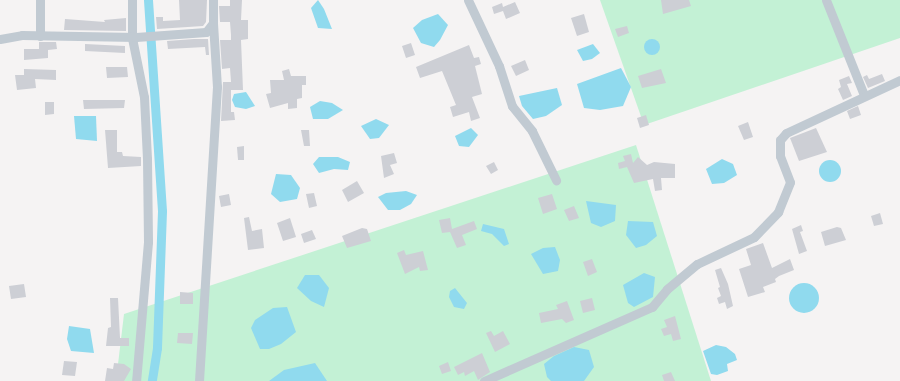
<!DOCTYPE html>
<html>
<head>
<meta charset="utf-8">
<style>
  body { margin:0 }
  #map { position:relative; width:900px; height:381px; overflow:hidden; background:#f5f3f3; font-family:"DM Sans",sans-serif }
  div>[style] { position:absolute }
  .green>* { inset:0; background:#c3f1d5 }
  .water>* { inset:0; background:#90daee }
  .round { border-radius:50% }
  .canal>* { height:9px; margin:-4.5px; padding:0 4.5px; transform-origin:4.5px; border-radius:4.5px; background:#90daee }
  .building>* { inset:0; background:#cdcfd5 }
  .minor>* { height:9px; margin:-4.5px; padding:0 4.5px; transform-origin:4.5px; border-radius:4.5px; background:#c1cad2 }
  span { translate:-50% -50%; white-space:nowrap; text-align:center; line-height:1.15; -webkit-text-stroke:3px #fff; paint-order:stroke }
</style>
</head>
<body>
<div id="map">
  <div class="green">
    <i style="clip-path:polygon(600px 0,900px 0,900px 38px,644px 125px)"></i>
    <i style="clip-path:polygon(636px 145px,711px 381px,116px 381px,124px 314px)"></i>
  </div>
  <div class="water">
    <i style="clip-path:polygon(318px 0,324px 9px,332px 29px,318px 28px,311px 8px)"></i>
    <i style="clip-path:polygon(438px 14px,448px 25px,440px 40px,434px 47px,421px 43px,413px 28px,422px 20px)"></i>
    <i class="round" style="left:644px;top:39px;width:16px;height:16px"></i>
    <i style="clip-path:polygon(593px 44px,600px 53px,592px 59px,583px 61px,577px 50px)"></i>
    <i style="clip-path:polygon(621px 68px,631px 87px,623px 106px,600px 110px,584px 108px,577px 84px)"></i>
    <i style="clip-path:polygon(557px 88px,562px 105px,546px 116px,533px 119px,522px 106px,519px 96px)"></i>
    <i style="clip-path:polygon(246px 92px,255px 106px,246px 109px,235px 107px,232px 100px,234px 94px)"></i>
    <i style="clip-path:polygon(320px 101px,332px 103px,343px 110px,328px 119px,313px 119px,310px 107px)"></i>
    <i style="clip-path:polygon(74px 116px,96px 116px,97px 141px,76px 139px)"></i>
    <i style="clip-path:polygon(376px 119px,389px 125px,379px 138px,370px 139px,361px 126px)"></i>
    <i style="clip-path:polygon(471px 128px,478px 135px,469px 147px,459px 146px,455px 136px)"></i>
    <i style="clip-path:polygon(319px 157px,338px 157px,350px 162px,348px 170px,334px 169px,319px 173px,313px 164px)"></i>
    <i style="clip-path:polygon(722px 159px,733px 164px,737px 175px,724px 183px,712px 184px,706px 169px)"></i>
    <i class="round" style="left:819px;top:160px;width:22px;height:22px"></i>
    <i style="clip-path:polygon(276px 174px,291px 175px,300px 188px,297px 199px,280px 202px,271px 194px)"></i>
    <i style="clip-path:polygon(406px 191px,417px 195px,411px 204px,400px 210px,388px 210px,378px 197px,386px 193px)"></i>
    <i style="clip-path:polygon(586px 201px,616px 205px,615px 221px,601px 227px,591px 223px)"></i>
    <i style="clip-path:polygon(628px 221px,653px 222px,657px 236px,646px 245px,636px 248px,626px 235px)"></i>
    <i style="clip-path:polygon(483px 224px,504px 229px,509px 244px,504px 246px,492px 234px,481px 231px)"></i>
    <i style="clip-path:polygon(555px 247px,560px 260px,558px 271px,543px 274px,531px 254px,543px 248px)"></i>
    <i style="clip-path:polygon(644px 273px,655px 277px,653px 297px,634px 307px,628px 303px,623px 285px)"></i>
    <i style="clip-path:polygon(305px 275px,319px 275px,329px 288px,324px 307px,311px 301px,297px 288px)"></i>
    <i class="round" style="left:789px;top:283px;width:30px;height:30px"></i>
    <i style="clip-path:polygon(455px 288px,467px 303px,464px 309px,454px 307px,449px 297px,450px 291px)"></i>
    <i style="clip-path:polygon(287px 307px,296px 332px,281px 344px,269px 349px,260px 349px,251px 328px,255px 320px,273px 308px)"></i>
    <i style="clip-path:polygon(69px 326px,90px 329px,94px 353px,71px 351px,67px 339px)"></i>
    <i style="clip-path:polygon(716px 345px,726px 347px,735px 354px,737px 360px,727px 364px,728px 371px,717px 375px,711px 374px,703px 351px)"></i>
    <i style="clip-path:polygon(574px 347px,589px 350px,594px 367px,584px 381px,551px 381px,547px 377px,544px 364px,554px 356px)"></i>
    <i style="clip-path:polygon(315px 363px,327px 381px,269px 381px,284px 370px)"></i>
  </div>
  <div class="canal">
    <i style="left:148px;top:0;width:211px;rotate:86.2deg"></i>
    <i style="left:162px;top:211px;width:137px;rotate:92.1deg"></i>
    <i style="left:157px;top:348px;width:33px;rotate:99deg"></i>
  </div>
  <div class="building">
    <i style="clip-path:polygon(179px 0,207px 0,206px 22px,203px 26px,157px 29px,156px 17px,163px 17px,163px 21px,180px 20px)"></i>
    <i style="clip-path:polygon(230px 0,242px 0,241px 20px,248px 20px,248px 39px,241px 40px,243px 90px,231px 90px,231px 112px,234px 112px,235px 120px,221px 121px,223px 82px,231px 82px,230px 68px,222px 69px,220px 40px,231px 40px,231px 35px,230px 22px,220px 22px,219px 6px,230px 6px)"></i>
    <i style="clip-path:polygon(661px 0,689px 0,691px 6px,663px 14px)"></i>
    <i style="clip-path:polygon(515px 2px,520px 13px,506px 19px,503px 11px,494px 14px,492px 7px,502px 3px,503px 7px)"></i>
    <i style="clip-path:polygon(584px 14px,589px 32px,577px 36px,571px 18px)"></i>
    <i style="clip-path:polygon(126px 18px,126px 31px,64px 30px,65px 19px,105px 22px,104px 20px)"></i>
    <i style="clip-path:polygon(627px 26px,629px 33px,618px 37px,615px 29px)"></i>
    <i style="clip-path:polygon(194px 39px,208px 39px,209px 55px,206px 55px,205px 47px,168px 49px,167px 41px)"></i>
    <i style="clip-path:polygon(39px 42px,56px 42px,57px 49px,48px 50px,48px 58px,24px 60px,24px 49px,39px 49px)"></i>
    <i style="clip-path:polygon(411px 43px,415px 55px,406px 58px,402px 46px)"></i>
    <i style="clip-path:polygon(85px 44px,125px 46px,125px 53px,85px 51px)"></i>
    <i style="clip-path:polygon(469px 45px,474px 58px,479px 57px,481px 64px,475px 66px,482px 94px,472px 97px,480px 118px,471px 121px,469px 112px,453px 117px,450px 107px,456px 105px,442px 71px,420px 78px,416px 67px)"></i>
    <i style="clip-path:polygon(525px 60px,529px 70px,516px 76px,511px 66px)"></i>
    <i style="clip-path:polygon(106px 67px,127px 67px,128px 77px,107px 78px)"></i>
    <i style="clip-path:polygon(24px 69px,56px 70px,56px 80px,35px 79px,36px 88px,17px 90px,15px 75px,24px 75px)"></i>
    <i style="clip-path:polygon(289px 69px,291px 76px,306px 76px,306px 85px,302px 85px,302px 98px,297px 99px,297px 108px,288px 109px,288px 103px,270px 108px,266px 94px,271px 93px,270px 80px,284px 80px,282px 71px)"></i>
    <i style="clip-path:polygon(661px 69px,666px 83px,642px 88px,638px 76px)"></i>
    <i style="clip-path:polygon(882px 74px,885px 81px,868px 88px,863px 77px,867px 75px,869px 79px)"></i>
    <i style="clip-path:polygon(849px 76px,852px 83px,847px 84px,852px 96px,843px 100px,838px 89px,841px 87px,839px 80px)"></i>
    <i style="clip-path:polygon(83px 100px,125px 100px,124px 108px,84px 109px)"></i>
    <i style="clip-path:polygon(45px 102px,54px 102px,54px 114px,45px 115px)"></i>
    <i style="clip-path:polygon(858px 106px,861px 115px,850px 119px,847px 111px)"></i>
    <i style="clip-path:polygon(646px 115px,649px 125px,640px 128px,637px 118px)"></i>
    <i style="clip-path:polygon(748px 122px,753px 137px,744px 140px,738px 126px)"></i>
    <i style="clip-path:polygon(816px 128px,827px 152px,799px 161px,790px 138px)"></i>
    <i style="clip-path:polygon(105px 130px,117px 130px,117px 152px,122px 152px,123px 156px,141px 157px,141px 166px,108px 168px)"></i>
    <i style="clip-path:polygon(301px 130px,309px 130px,310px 146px,304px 146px)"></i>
    <i style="clip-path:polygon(244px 146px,244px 160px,238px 160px,237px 147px)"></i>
    <i style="clip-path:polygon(394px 153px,397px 163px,390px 165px,394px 174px,384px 178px,381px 156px)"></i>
    <i style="clip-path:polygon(631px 154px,633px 163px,638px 157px,647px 165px,654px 162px,675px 164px,675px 178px,661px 178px,662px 190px,655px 191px,653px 179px,634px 183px,627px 167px,619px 169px,618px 163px,625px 161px,623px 156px)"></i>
    <i style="clip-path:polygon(494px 162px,498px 170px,491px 174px,486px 166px)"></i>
    <i style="clip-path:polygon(357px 181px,364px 193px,348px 202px,342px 190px)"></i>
    <i style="clip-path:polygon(314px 193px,317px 206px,309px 208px,306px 194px)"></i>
    <i style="clip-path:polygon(229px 194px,231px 205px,221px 207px,219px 196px)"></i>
    <i style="clip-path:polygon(552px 194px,557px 209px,543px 214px,538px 198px)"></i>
    <i style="clip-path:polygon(574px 206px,579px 218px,569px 221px,564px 210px)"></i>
    <i style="clip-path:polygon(880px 213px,883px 224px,874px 226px,871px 216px)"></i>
    <i style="clip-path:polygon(249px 217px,252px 231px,262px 229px,264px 248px,248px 250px,244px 218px)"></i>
    <i style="clip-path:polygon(290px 218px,296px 237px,283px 241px,277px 223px)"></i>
    <i style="clip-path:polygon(450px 218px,452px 229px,474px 221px,477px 229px,462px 235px,466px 245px,457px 248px,450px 232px,442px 233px,439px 220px)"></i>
    <i style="clip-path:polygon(801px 225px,803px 231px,800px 232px,807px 251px,799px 254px,792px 229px)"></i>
    <i style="clip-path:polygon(837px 227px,841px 228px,846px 240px,825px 246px,821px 232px)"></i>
    <i style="clip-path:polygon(362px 228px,367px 229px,371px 241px,347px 248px,342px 236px)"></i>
    <i style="clip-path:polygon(312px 230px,316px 239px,304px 243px,301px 234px)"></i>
    <i style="clip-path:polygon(763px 243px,772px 268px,790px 259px,794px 270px,779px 276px,775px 279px,776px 282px,763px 287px,765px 292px,748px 297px,739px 269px,751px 265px,746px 249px)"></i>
    <i style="clip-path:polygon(404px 250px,406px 255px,423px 251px,428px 270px,420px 271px,419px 267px,405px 274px,397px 253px)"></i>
    <i style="clip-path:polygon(592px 259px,597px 272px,588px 276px,583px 262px)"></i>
    <i style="clip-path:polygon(721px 268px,728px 284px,733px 306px,727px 309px,725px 302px,719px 304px,717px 298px,721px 296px,718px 288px,720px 287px,715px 270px)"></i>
    <i style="clip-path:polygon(24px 284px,26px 297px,11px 299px,9px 286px)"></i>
    <i style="clip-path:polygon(180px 292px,193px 293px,193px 304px,180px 304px)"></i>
    <i style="clip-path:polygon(110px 298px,118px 298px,120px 338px,129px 338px,129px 346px,106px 346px,108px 328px,111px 327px)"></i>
    <i style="clip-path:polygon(592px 298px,595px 310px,583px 313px,580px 301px)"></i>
    <i style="clip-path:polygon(567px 301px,574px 320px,566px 323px,562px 319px,541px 323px,539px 313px,558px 309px,556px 305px)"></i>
    <i style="clip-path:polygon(675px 316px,681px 339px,673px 341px,671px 334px,664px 336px,661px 329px,667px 327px,664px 320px)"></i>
    <i style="clip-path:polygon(491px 331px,494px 336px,503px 331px,510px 344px,495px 352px,486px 333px)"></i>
    <i style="clip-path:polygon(178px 333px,193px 333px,192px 344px,177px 343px)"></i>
    <i style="clip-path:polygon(482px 353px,490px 372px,478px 380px,474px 371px,465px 376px,464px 372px,458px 375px,454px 367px)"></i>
    <i style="clip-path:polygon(64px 361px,77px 362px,75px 376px,62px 375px)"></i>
    <i style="clip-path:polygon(448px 362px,451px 371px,442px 374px,439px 366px)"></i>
    <i style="clip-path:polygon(114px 363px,124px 364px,131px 369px,124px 381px,105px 381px,107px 368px,113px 369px)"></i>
    <i style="clip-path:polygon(671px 372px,675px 381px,664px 381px,662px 375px)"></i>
  </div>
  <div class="minor">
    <i style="left:132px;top:0;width:38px;rotate:90deg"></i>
    <i style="left:132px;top:38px;width:60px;rotate:78.5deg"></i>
    <i style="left:144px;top:97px;width:62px;rotate:87.2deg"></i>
    <i style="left:147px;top:159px;width:83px;rotate:89.3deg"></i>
    <i style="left:148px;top:242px;width:140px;rotate:94.9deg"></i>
    <i style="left:468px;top:0;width:73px;rotate:64.8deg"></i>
    <i style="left:499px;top:66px;width:42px;rotate:72deg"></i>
    <i style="left:512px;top:106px;width:32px;rotate:51deg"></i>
    <i style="left:532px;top:131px;width:55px;rotate:63.9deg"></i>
    <i style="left:826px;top:0;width:102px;rotate:68.2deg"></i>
    <i style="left:40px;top:36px;width:36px;rotate:-90deg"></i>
    <i style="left:0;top:39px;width:22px;rotate:-10deg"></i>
    <i style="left:22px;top:35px;width:114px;rotate:1deg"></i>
    <i style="left:136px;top:37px;width:70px;rotate:-4.1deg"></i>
    <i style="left:206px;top:32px;width:11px;rotate:-52deg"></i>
    <i style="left:213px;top:23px;width:23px;rotate:-90deg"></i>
    <i style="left:199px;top:381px;width:295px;rotate:-86.5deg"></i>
    <i style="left:217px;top:87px;width:64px;rotate:-93.6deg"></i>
    <i style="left:484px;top:381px;width:184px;rotate:-23.8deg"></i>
    <i style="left:652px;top:307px;width:23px;rotate:-50deg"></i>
    <i style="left:667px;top:289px;width:39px;rotate:-40deg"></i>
    <i style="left:697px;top:264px;width:63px;rotate:-25.3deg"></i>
    <i style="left:754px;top:237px;width:35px;rotate:-46deg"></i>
    <i style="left:778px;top:212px;width:32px;rotate:-68deg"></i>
    <i style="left:790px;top:182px;width:28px;rotate:-111deg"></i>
    <i style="left:780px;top:156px;width:16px;rotate:-90deg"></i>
    <i style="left:780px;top:140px;width:9px;rotate:-49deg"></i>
    <i style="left:786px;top:133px;width:126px;rotate:-24.9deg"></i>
  </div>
</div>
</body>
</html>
